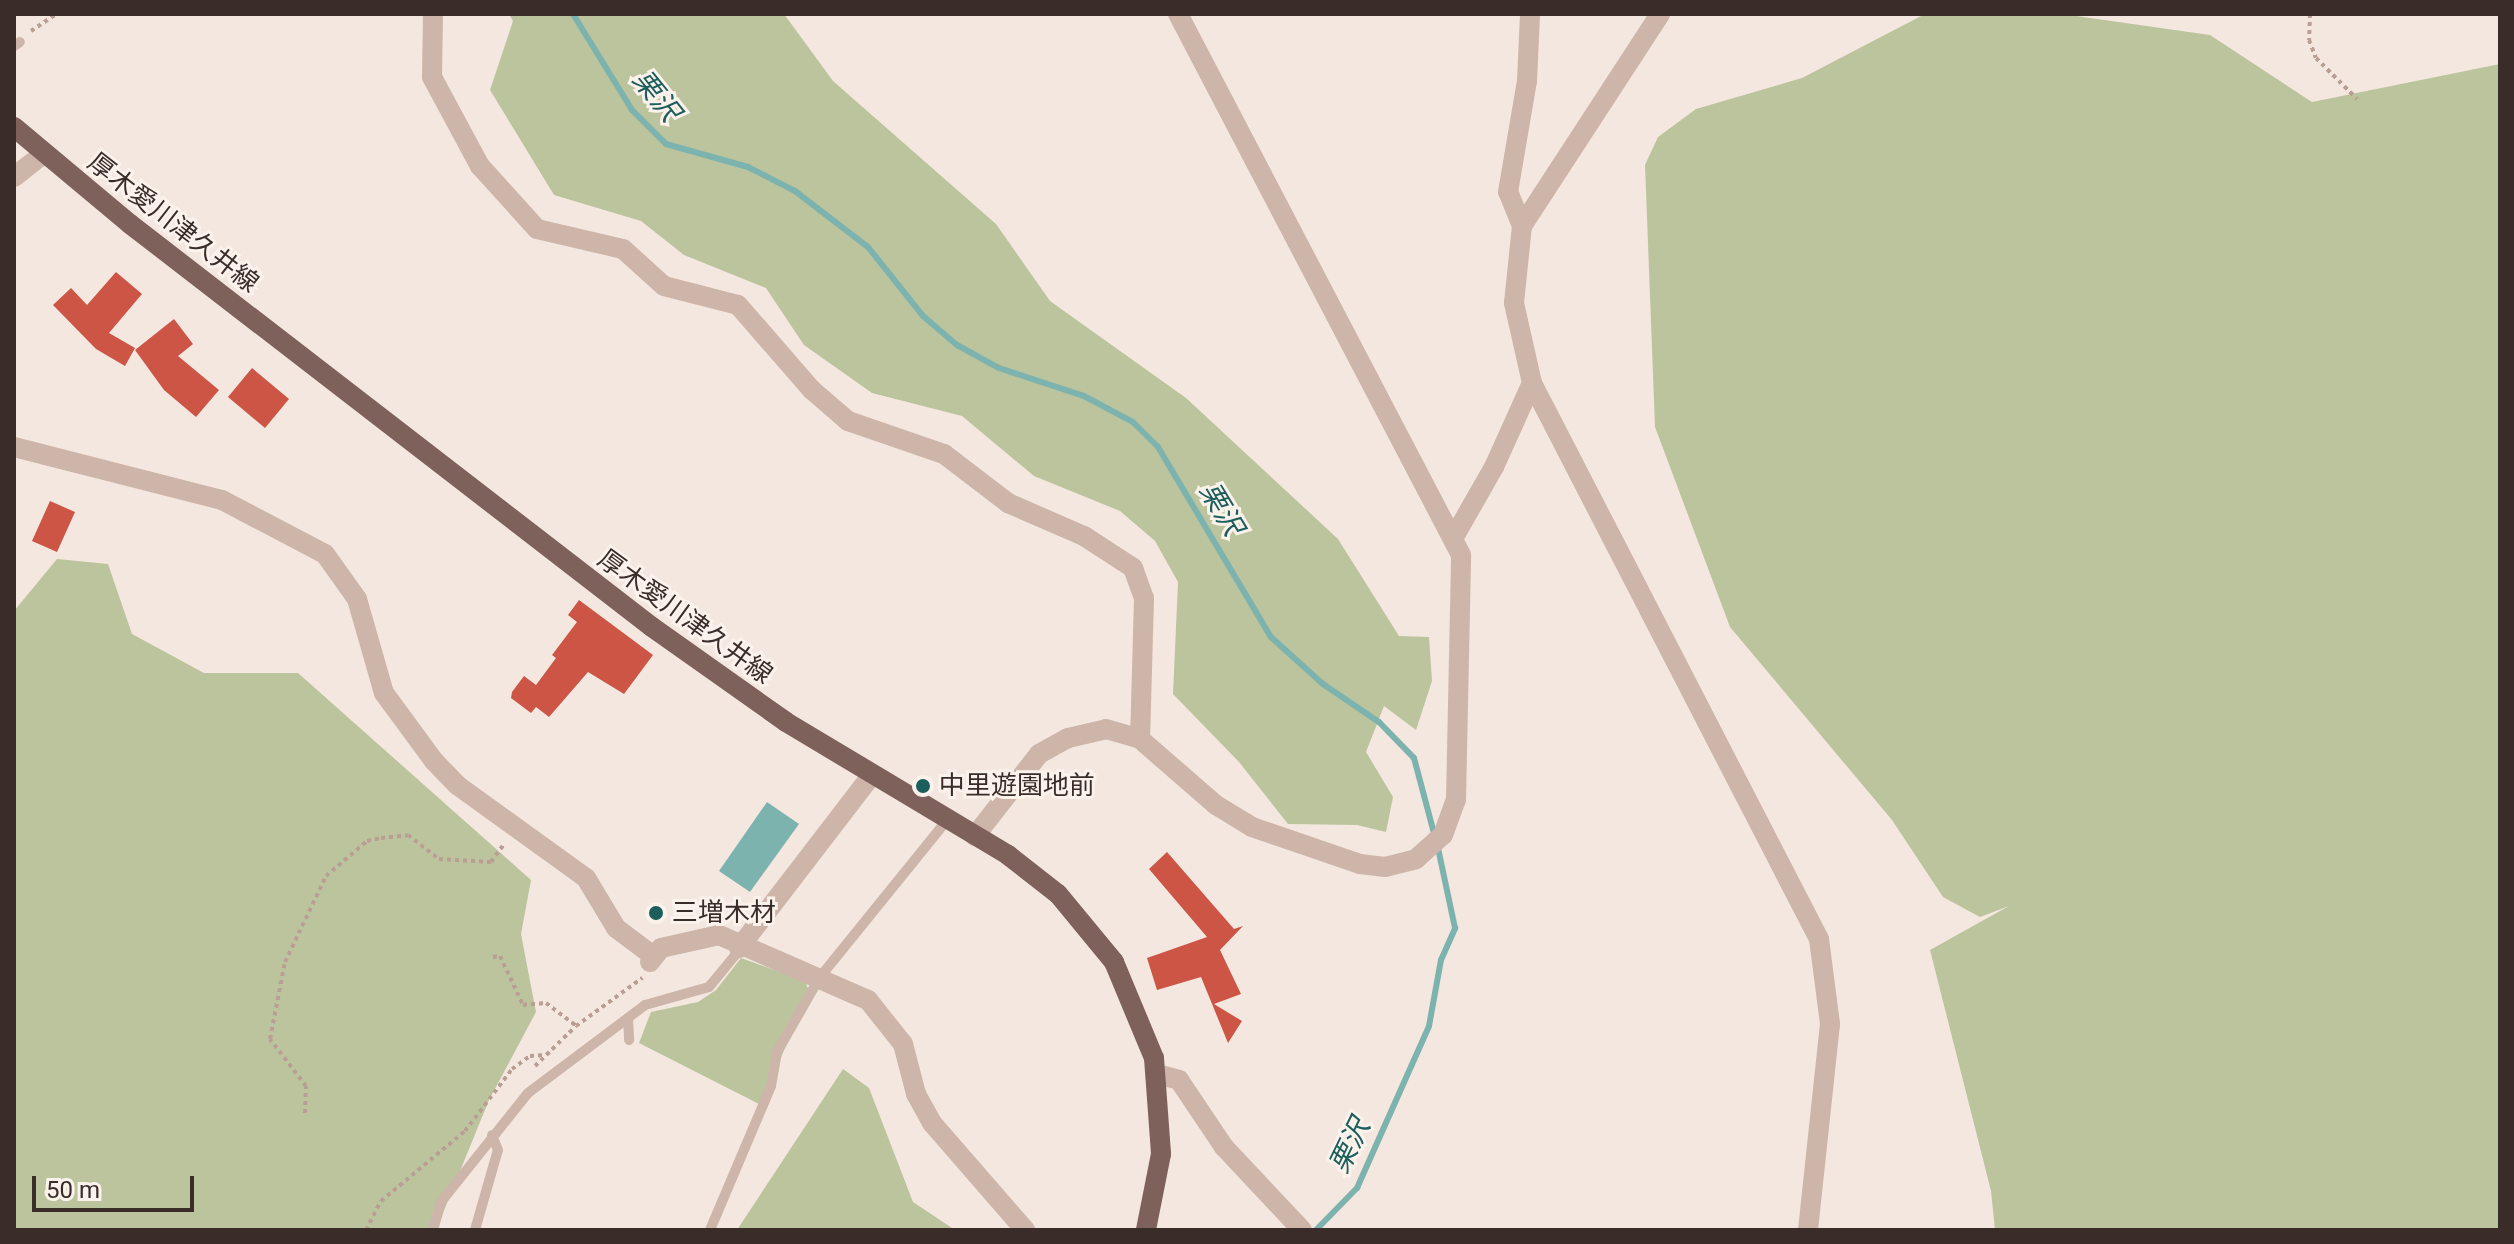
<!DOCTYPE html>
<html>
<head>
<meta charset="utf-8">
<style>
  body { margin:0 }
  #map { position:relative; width:2514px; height:1244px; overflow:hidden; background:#f4e7df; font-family:Roboto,"Noto Sans JP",sans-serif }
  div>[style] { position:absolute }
  .green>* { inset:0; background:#bcc49d }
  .water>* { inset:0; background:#7cb3ae }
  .stream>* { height:6px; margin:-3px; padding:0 3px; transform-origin:3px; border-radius:3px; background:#7cb3ae }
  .building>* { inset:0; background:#cc5545 }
  .path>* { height:4px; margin-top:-2px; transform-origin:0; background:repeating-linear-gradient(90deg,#b99f93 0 4px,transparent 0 8px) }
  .service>* { height:10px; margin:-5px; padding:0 5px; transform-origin:5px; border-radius:5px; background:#cdb5a9 }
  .minor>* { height:20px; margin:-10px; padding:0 10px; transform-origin:10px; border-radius:10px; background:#cdb5a9 }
  .tertiary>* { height:20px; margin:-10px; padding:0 10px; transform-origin:10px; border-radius:10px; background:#cdb5a9 }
  .primary>* { height:20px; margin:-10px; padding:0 10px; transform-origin:10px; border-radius:10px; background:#7d615a }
  .dots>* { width:22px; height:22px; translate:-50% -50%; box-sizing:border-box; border:4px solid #fbf2ec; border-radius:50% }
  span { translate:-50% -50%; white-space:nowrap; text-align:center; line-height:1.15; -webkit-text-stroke:6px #fbf2ec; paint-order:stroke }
  .street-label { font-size:26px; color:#3a2d29 }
  .poi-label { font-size:26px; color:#3a2d29 }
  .left { translate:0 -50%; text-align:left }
  .water-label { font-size:28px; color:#1c5e5b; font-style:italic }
  .frame { position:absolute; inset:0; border:16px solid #3a2d29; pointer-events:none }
  .scale { position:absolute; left:32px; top:1176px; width:162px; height:36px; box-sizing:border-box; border:4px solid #3a2d29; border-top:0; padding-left:10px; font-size:24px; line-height:28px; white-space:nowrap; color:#3a2d29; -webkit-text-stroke:6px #fbf2ec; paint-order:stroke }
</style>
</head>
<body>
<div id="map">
  <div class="green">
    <i style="clip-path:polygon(509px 14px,784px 14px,833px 81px,996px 224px,1050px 301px,1186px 398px,1338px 539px,1399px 636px,1429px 637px,1432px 681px,1416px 730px,1384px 706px,1366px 752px,1393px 797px,1386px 832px,1357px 825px,1288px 824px,1239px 762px,1173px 694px,1178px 582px,1155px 541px,1120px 511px,1034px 476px,962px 416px,872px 393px,804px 345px,766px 288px,684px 255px,641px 221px,554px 195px,490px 90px,513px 21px)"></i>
    <i style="clip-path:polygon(1925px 14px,2062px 14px,2210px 35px,2312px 102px,2500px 64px,2500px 1230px,1995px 1230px,1991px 1191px,1930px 950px,2009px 906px,1980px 917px,1943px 897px,1892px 820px,1730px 627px,1655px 427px,1645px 165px,1658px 137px,1696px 109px,1802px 78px)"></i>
    <i style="clip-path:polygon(57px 559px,108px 564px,132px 634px,204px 673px,298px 673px,531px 880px,521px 934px,536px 1012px,489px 1100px,436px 1230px,14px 1230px,14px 611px)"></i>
    <i style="clip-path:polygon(741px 958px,805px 981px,809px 991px,761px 1105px,639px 1043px,651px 1012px,698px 1002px,716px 990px)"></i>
    <i style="clip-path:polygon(843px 1069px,869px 1088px,913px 1202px,955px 1230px,737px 1230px)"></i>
  </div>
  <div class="water">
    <i style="clip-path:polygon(767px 802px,799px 824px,750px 892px,719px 871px)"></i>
  </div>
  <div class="stream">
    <i style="left:573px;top:14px;width:113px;rotate:58.4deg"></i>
    <i style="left:632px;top:110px;width:48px;rotate:45deg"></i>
    <i style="left:666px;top:144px;width:85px;rotate:15.7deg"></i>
    <i style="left:748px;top:167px;width:53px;rotate:27.1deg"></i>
    <i style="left:795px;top:191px;width:92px;rotate:37.5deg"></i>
    <i style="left:868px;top:247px;width:88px;rotate:51.4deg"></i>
    <i style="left:923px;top:316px;width:45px;rotate:40.5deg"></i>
    <i style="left:957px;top:345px;width:48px;rotate:28.7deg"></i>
    <i style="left:999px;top:368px;width:89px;rotate:18.2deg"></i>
    <i style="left:1084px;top:396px;width:55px;rotate:28deg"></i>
    <i style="left:1133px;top:422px;width:35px;rotate:45deg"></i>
    <i style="left:1158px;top:447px;width:221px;rotate:59.3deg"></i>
    <i style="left:1271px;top:637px;width:70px;rotate:42.1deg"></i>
    <i style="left:1323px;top:684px;width:68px;rotate:34.2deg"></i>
    <i style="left:1379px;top:722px;width:50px;rotate:45.8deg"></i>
    <i style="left:1414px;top:758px;width:82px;rotate:75.1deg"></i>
    <i style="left:1316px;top:1230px;width:59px;rotate:-45.7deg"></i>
    <i style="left:1357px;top:1188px;width:177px;rotate:-66deg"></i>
    <i style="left:1429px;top:1026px;width:67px;rotate:-79.7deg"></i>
    <i style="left:1441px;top:960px;width:35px;rotate:-66deg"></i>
    <i style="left:1455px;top:928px;width:82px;rotate:-102deg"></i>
  </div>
  <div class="building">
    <i style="clip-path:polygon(116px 272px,142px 294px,109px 333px,135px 348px,125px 366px,96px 349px,53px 305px,71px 288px,87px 305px)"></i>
    <i style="clip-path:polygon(174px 319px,193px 344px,178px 356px,219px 390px,196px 417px,164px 390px,135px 350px)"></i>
    <i style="clip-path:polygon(252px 368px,289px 399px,265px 428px,228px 397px)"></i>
    <i style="clip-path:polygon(50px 501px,75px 512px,57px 552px,32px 541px)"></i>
    <i style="clip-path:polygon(579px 600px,653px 655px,624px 694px,588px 672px,549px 717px,536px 707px,531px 713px,511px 698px,512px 692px,524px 676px,536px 685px,556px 658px,552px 655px,577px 622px,568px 615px)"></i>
    <i style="clip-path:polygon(1167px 852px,1234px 929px,1243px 926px,1220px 950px,1241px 994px,1214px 1004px,1242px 1021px,1228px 1043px,1201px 977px,1157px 990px,1147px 958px,1207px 937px,1149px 869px)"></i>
  </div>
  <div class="path">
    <i style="left:2310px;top:14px;width:26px;rotate:92deg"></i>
    <i style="left:2309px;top:40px;width:19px;rotate:69deg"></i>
    <i style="left:2316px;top:58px;width:58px;rotate:45deg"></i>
    <i style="left:31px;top:31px;width:30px;rotate:-34deg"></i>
    <i style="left:493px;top:957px;width:7px;rotate:-8deg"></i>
    <i style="left:500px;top:956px;width:54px;rotate:64.9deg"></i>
    <i style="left:523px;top:1005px;width:23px;rotate:-5deg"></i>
    <i style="left:546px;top:1003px;width:38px;rotate:37deg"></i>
    <i style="left:535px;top:1066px;width:57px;rotate:-44.3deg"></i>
    <i style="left:576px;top:1026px;width:82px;rotate:-36deg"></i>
    <i style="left:305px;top:1113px;width:27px;rotate:-88deg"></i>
    <i style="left:306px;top:1086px;width:59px;rotate:-127.5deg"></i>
    <i style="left:270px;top:1039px;width:78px;rotate:-79deg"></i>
    <i style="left:285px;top:962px;width:95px;rotate:-64.5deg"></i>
    <i style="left:326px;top:876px;width:54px;rotate:-40.5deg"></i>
    <i style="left:367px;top:841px;width:14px;rotate:-12deg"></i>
    <i style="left:381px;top:838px;width:27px;rotate:-6deg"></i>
    <i style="left:408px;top:835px;width:39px;rotate:38deg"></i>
    <i style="left:439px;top:859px;width:52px;rotate:3.3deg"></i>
    <i style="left:491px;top:862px;width:22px;rotate:-54deg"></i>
    <i style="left:366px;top:1230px;width:33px;rotate:-63deg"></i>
    <i style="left:381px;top:1201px;width:109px;rotate:-39.8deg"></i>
    <i style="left:465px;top:1131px;width:78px;rotate:-52.8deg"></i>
    <i style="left:512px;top:1069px;width:22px;rotate:-36deg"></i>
    <i style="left:530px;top:1056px;width:15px;rotate:-4deg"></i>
  </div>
  <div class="service">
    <i style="left:14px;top:46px;width:7px;rotate:-34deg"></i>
    <i style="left:628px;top:1018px;width:22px;rotate:87deg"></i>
    <i style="left:433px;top:1230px;width:29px;rotate:-74deg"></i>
    <i style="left:441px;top:1202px;width:139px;rotate:-51.4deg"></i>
    <i style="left:528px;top:1093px;width:146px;rotate:-36.9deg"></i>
    <i style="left:645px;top:1005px;width:66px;rotate:-15.7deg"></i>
    <i style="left:709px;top:987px;width:50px;rotate:-50.6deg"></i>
    <i style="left:475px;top:1230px;width:83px;rotate:-74deg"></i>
    <i style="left:498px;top:1150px;width:16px;rotate:-112deg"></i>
    <i style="left:710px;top:1230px;width:156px;rotate:-67deg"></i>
    <i style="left:771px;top:1086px;width:35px;rotate:-80deg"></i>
    <i style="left:777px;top:1052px;width:86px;rotate:-60.2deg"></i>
    <i style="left:820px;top:977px;width:202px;rotate:-51deg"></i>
  </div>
  <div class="minor">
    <i style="left:433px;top:14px;width:63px;rotate:90.9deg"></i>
    <i style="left:432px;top:77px;width:101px;rotate:61.7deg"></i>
    <i style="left:480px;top:166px;width:85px;rotate:47.9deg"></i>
    <i style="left:537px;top:229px;width:88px;rotate:13.1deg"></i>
    <i style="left:623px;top:249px;width:55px;rotate:42.1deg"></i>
    <i style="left:664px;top:286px;width:76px;rotate:14.4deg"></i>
    <i style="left:738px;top:305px;width:113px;rotate:49deg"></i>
    <i style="left:812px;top:390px;width:48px;rotate:40.7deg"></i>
    <i style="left:848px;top:421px;width:102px;rotate:19deg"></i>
    <i style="left:944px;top:454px;width:81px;rotate:37.4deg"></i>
    <i style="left:1008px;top:503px;width:83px;rotate:23.5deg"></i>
    <i style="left:1084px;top:536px;width:59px;rotate:33.1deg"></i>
    <i style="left:1133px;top:568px;width:32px;rotate:70deg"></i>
    <i style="left:1144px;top:598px;width:141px;rotate:91.6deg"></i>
    <i style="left:14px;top:177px;width:37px;rotate:-38deg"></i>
    <i style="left:1522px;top:226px;width:37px;rotate:-112deg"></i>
    <i style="left:1508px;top:192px;width:113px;rotate:-80.3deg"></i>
    <i style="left:1527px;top:81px;width:67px;rotate:-87.4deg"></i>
    <i style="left:1532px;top:383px;width:626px;rotate:62.7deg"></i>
    <i style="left:1819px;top:939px;width:86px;rotate:82.6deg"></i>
    <i style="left:1830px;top:1024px;width:207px;rotate:96.1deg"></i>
    <i style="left:14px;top:447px;width:215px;rotate:14.3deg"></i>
    <i style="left:222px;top:500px;width:116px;rotate:27.7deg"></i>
    <i style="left:325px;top:554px;width:55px;rotate:54.6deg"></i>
    <i style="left:357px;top:599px;width:98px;rotate:74deg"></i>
    <i style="left:384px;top:693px;width:84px;rotate:53.7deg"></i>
    <i style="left:434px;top:761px;width:33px;rotate:46deg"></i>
    <i style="left:457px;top:785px;width:159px;rotate:35.8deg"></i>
    <i style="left:586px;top:878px;width:58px;rotate:59deg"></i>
    <i style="left:616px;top:928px;width:45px;rotate:36.9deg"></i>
    <i style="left:1454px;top:537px;width:81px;rotate:-60.3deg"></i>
    <i style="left:1494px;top:467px;width:92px;rotate:-65.7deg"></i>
    <i style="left:1532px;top:383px;width:82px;rotate:-102.7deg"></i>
    <i style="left:1514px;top:303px;width:77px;rotate:-84.1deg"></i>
    <i style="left:1522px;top:226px;width:253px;rotate:-56.9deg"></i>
    <i style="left:739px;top:948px;width:217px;rotate:-52.5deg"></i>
    <i style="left:650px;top:962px;width:18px;rotate:-52deg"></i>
    <i style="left:661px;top:948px;width:59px;rotate:-12.6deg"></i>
    <i style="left:719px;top:935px;width:163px;rotate:23.6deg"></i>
    <i style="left:868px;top:1000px;width:56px;rotate:51.5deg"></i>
    <i style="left:903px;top:1044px;width:52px;rotate:75.4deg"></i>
    <i style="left:916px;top:1094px;width:33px;rotate:61deg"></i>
    <i style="left:932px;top:1123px;width:142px;rotate:49deg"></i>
    <i style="left:1157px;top:1074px;width:23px;rotate:15deg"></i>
    <i style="left:1179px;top:1080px;width:81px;rotate:56.1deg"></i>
    <i style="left:1224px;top:1147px;width:114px;rotate:46.8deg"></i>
  </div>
  <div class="tertiary">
    <i style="left:975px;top:836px;width:104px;rotate:-52deg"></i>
    <i style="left:1039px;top:754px;width:33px;rotate:-29deg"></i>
    <i style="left:1068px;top:738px;width:39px;rotate:-13deg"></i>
    <i style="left:1106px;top:729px;width:35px;rotate:16deg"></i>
    <i style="left:1140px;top:739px;width:101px;rotate:41deg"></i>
    <i style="left:1216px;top:805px;width:42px;rotate:31.4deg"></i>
    <i style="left:1252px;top:827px;width:114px;rotate:18.9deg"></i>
    <i style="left:1360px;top:864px;width:25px;rotate:7deg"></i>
    <i style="left:1385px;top:867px;width:32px;rotate:-14deg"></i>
    <i style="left:1416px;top:859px;width:36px;rotate:-42deg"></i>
    <i style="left:1443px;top:835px;width:37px;rotate:-70deg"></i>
    <i style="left:1456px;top:800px;width:245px;rotate:-88.8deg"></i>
    <i style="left:1461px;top:555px;width:611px;rotate:-117.61deg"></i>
  </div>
  <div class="primary">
    <i style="left:14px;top:127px;width:151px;rotate:39.9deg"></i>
    <i style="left:130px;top:224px;width:659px;rotate:37.67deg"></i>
    <i style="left:652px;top:627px;width:164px;rotate:35.3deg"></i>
    <i style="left:786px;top:722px;width:259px;rotate:30.9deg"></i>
    <i style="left:1008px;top:855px;width:63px;rotate:38deg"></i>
    <i style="left:1058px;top:894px;width:88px;rotate:50.5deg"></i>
    <i style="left:1114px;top:962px;width:104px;rotate:67.4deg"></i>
    <i style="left:1154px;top:1058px;width:96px;rotate:85.8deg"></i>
    <i style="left:1161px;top:1154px;width:77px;rotate:101.2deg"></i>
  </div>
  <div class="dots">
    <i style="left:923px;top:786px;background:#1c5e5b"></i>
    <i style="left:656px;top:913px;background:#1c5e5b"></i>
  </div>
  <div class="street-label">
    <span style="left:173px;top:223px;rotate:38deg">厚木愛川津久井線</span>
    <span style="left:685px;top:617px;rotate:36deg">厚木愛川津久井線</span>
  </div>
  <div class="poi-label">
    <span class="left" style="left:939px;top:786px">中里遊園地前</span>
    <span class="left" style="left:672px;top:913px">三増木材</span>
  </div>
  <div class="water-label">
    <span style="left:656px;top:96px;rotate:51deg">栗沢</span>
    <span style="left:1221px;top:509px;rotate:59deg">栗沢</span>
    <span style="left:1350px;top:1146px;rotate:-64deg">栗沢</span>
  </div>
  <div class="frame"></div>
  <div class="scale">50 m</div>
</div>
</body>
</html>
